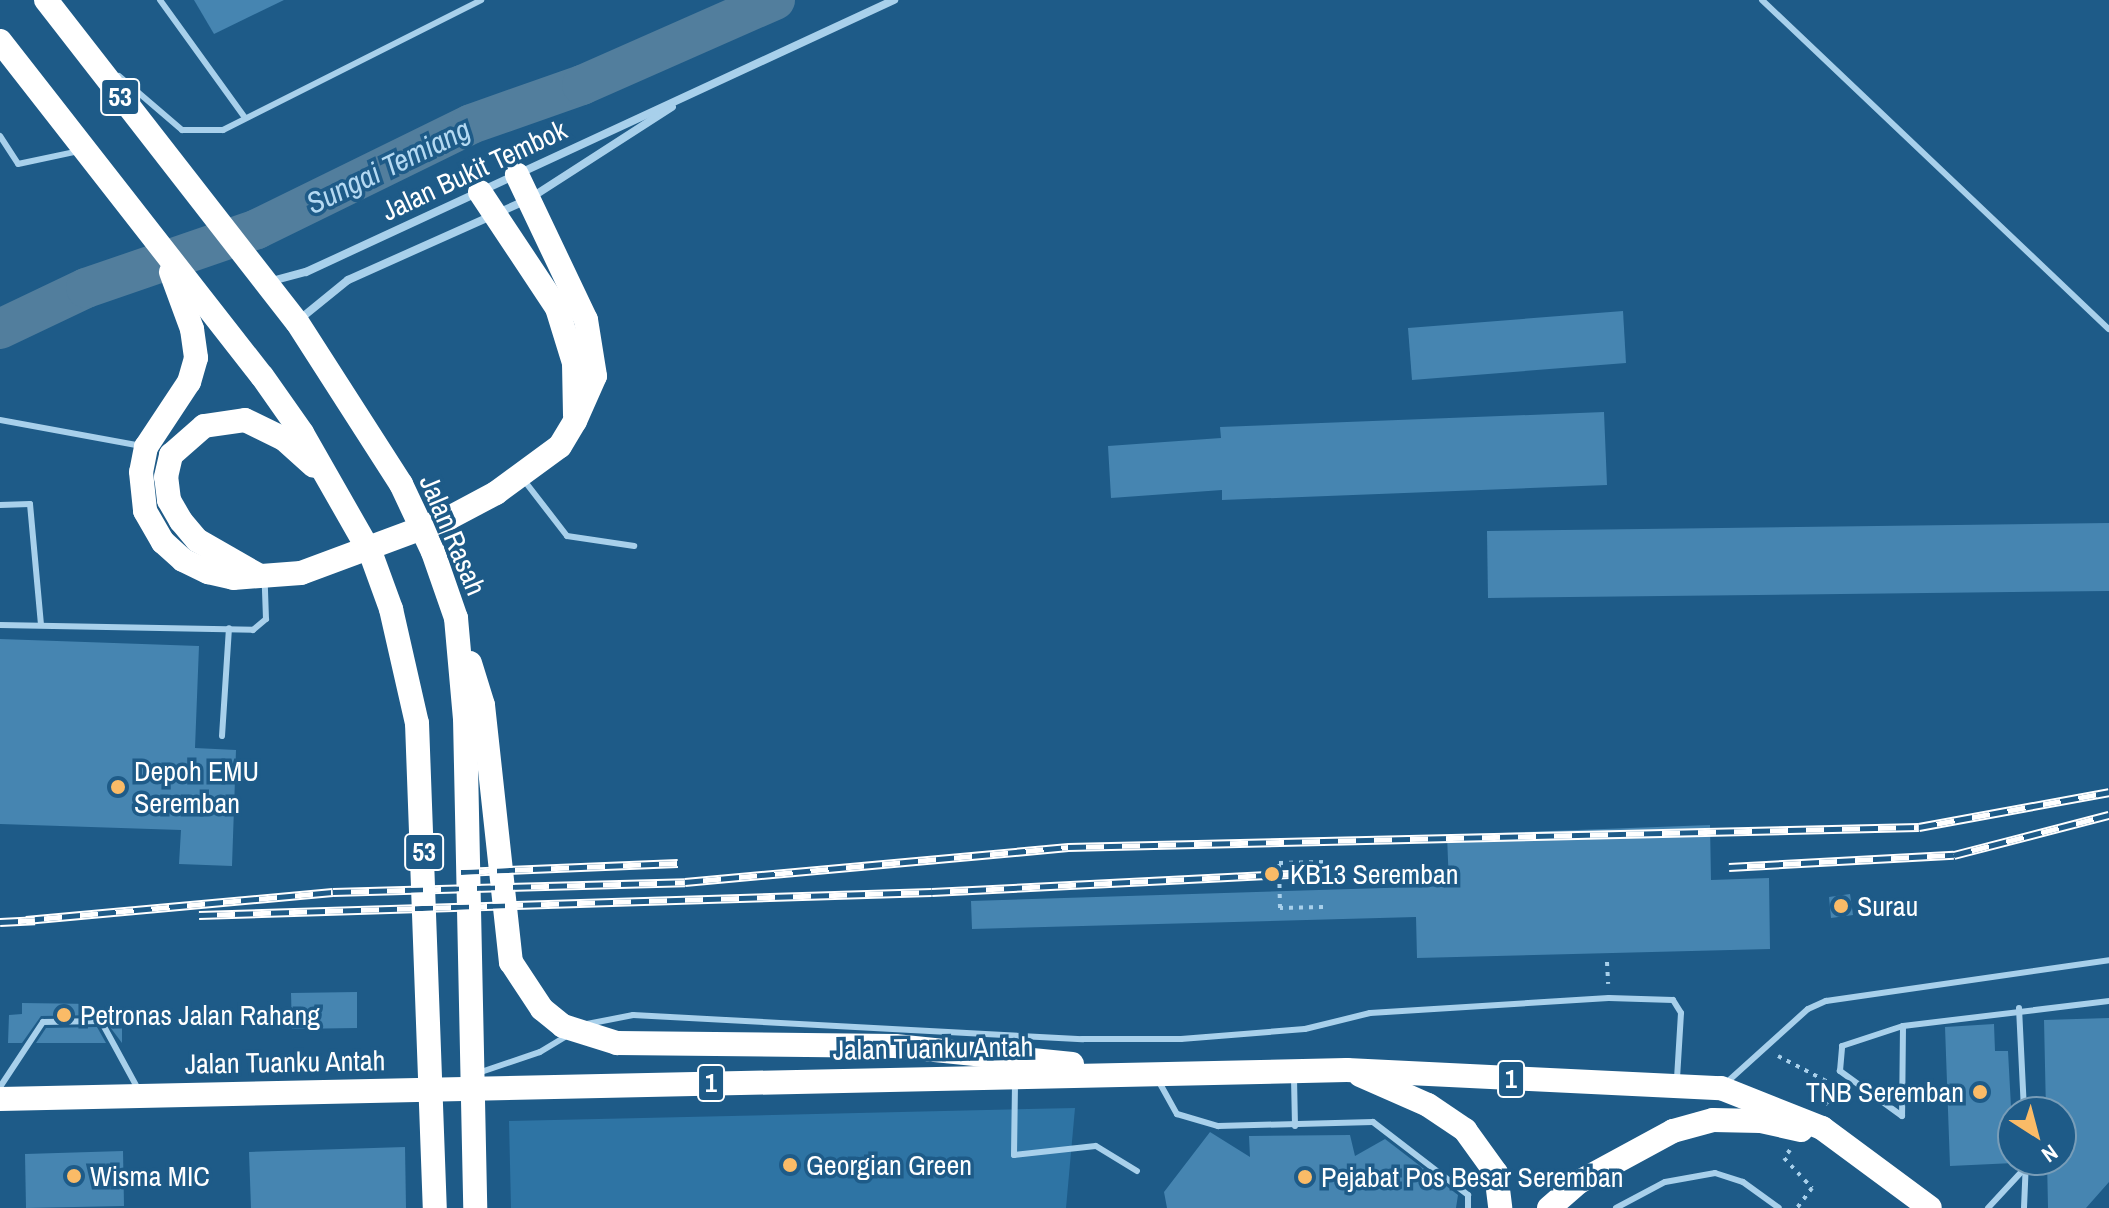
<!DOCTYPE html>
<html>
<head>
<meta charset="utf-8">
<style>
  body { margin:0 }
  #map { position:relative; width:2109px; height:1208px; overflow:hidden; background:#1e5b88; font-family:"Archivo Narrow",sans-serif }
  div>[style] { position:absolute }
  .green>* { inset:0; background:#2e74a4 }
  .river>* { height:40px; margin:-20px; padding:0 20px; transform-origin:20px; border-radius:20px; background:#527e9d }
  .building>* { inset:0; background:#4685b1 }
  .path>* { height:4px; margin-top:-2px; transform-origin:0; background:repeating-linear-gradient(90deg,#a8d0eb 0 4px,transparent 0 10px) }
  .lane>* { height:6px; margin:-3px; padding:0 3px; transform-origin:3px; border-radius:3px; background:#a8d0eb }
  .street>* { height:8px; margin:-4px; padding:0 4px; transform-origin:4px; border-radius:4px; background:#a8d0eb }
  .highway>* { height:24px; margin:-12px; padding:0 12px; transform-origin:12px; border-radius:12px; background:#fff }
  .rail>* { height:9px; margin-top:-4.5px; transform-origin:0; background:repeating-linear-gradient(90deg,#1e5b88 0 18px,#fff 0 36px); box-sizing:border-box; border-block:2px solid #fff }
  .dots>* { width:22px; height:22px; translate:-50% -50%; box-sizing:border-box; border:4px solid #1e5b88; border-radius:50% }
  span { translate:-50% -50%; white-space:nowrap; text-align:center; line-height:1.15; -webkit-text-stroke:7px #1e5b88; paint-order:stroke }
  .shield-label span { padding:2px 6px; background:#1e5b88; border:2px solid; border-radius:6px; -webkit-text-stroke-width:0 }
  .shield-label { font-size:26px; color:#fff; font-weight:700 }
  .street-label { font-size:28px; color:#fff }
  .poi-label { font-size:28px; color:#fff }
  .left { translate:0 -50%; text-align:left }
  .right { translate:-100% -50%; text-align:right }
  .water-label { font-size:30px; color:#b4d9f2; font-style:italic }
  .north { position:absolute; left:1997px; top:1096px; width:80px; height:80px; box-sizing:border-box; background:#1e5b88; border:2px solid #789db8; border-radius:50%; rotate:144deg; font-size:22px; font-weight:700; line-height:32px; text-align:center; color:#fff }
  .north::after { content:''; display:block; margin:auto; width:28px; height:36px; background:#fabb67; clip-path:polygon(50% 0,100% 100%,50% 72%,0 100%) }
</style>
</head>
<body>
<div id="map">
  <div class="green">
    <i style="clip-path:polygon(1075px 1108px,1066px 1208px,511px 1208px,509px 1121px)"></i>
  </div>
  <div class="river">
    <i style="left:0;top:329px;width:95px;rotate:-25.5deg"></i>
    <i style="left:86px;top:288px;width:181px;rotate:-19deg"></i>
    <i style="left:257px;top:229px;width:238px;rotate:-26.1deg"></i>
    <i style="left:471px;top:124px;width:118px;rotate:-19.4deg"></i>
    <i style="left:582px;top:85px;width:211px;rotate:-23.8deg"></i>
  </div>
  <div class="building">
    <i style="clip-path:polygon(194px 0,284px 0,214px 34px)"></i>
    <i style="clip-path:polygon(1623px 311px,1626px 363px,1412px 380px,1408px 328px)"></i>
    <i style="clip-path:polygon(1604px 412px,1607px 485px,1222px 500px,1222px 490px,1111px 498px,1108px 446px,1221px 438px,1220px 427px)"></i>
    <i style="clip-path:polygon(2109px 523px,2109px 591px,1488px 598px,1487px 531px)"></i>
    <i style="clip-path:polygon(0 639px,199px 646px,195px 748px,236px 750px,232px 866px,179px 864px,181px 830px,0 824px)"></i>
    <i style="clip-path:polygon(1710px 825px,1711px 880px,1769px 878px,1770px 949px,1417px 958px,1416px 917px,972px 929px,971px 901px,1449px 886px,1447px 835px)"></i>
    <i style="clip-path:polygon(1850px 894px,1853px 915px,1831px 918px,1829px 897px)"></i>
    <i style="clip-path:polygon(357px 992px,357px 1028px,292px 1029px,291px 993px)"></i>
    <i style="clip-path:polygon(22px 1003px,93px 1004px,93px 1015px,122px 1015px,122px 1043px,101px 1015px,41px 1016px,22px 1043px,8px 1043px,9px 1015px,22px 1014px)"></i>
    <i style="clip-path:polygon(2109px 1018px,2109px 1182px,2086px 1208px,2048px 1208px,2047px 1160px,2061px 1160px,2061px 1112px,2046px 1112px,2044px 1020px)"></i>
    <i style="clip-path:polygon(1994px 1024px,1995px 1051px,2008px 1051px,2014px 1163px,1950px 1166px,1945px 1027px)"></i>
    <i style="clip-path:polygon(97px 1027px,106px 1043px,36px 1043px,46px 1028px)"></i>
    <i style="clip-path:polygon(1210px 1132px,1250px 1157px,1249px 1136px,1350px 1135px,1355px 1156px,1385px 1139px,1458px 1195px,1456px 1208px,1167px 1208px,1164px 1192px)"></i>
    <i style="clip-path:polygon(405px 1147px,406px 1208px,251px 1208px,249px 1152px)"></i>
    <i style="clip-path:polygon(123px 1151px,124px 1206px,26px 1208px,25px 1154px)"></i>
  </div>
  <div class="path">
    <i style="left:1323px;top:907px;width:43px;rotate:178.7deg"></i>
    <i style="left:1280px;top:908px;width:45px;rotate:-91.3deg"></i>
    <i style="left:1279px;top:863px;width:45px;rotate:-1.3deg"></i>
    <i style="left:1607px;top:962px;width:22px;rotate:87deg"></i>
    <i style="left:1778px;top:1056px;width:59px;rotate:27.4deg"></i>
    <i style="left:1825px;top:1105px;width:22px;rotate:-54deg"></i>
    <i style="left:1790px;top:1150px;width:10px;rotate:127deg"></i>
    <i style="left:1784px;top:1158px;width:41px;rotate:47deg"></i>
    <i style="left:1812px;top:1188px;width:25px;rotate:127deg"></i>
  </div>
  <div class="lane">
    <i style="left:160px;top:0;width:145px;rotate:54.2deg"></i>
    <i style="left:1762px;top:0;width:478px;rotate:43.5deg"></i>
    <i style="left:119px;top:76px;width:83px;rotate:40.6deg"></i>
    <i style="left:182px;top:130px;width:41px"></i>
    <i style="left:223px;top:130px;width:289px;rotate:-26.7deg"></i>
    <i style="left:0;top:136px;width:33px;rotate:57deg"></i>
    <i style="left:18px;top:164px;width:62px;rotate:-12deg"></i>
    <i style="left:0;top:420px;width:144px;rotate:10.4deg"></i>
    <i style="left:523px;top:479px;width:72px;rotate:52.3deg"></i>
    <i style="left:567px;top:536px;width:68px;rotate:8.5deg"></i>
    <i style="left:0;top:505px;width:30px;rotate:-2deg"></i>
    <i style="left:30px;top:504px;width:121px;rotate:84.8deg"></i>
    <i style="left:0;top:625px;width:253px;rotate:1.1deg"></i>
    <i style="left:253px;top:630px;width:17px;rotate:-40deg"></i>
    <i style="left:266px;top:619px;width:37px;rotate:-92deg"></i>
    <i style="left:222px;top:736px;width:108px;rotate:-86.3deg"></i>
    <i style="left:2019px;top:1008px;width:104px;rotate:87.2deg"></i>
    <i style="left:587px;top:1024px;width:47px;rotate:-11.1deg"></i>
    <i style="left:633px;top:1015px;width:450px;rotate:3.1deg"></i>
    <i style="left:1082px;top:1039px;width:99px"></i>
    <i style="left:1181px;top:1039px;width:124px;rotate:-4.6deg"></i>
    <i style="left:1305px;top:1029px;width:67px;rotate:-13.8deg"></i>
    <i style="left:1370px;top:1013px;width:239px;rotate:-3.6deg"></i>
    <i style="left:1609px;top:998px;width:64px;rotate:1.8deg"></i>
    <i style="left:1673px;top:1000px;width:15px;rotate:58deg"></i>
    <i style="left:1681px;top:1013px;width:65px;rotate:93.5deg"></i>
    <i style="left:1903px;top:1026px;width:90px;rotate:90.6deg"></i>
    <i style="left:1902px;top:1116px;width:77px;rotate:-144deg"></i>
    <i style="left:1840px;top:1071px;width:25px;rotate:-85deg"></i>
    <i style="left:1842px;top:1046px;width:64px;rotate:-18.2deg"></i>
    <i style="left:1903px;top:1026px;width:208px;rotate:-6.9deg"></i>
    <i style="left:478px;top:1073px;width:65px;rotate:-18.7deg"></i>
    <i style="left:540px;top:1052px;width:31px;rotate:-31deg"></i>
    <i style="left:1294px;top:1078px;width:48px;rotate:88.8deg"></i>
    <i style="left:1158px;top:1080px;width:39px;rotate:61deg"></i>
    <i style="left:1177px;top:1114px;width:43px;rotate:16.3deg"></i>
    <i style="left:1218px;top:1126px;width:155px;rotate:-1.5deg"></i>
    <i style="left:1373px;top:1122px;width:120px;rotate:37.5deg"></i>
    <i style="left:1468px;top:1195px;width:13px;rotate:90deg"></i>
    <i style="left:1726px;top:1083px;width:110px;rotate:-42.1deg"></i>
    <i style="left:1808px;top:1009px;width:20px;rotate:-24deg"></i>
    <i style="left:1826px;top:1001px;width:286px;rotate:-8.2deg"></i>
    <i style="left:1015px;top:1084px;width:71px;rotate:90.8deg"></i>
    <i style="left:1014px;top:1155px;width:82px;rotate:-6.3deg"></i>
    <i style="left:1096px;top:1146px;width:48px;rotate:31.4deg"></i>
    <i style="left:0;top:1087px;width:78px;rotate:-56.5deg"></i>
    <i style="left:43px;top:1022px;width:58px;rotate:-1deg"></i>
    <i style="left:101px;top:1021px;width:77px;rotate:61.4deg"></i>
    <i style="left:1616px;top:1208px;width:55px;rotate:-28deg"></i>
    <i style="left:1665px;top:1182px;width:51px;rotate:-10.2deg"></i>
    <i style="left:1715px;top:1173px;width:29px;rotate:18deg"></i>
    <i style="left:1743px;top:1182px;width:44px;rotate:35.8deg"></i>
    <i style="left:1988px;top:1208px;width:56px;rotate:-47.2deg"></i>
    <i style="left:2024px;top:1208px;width:48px;rotate:-87.6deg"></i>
  </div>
  <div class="street">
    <i style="left:268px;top:282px;width:39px;rotate:-15deg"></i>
    <i style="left:306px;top:272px;width:648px;rotate:-24.82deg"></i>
    <i style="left:300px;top:319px;width:62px;rotate:-39.1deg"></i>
    <i style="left:348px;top:280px;width:198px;rotate:-24.1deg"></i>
    <i style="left:529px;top:199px;width:170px;rotate:-32.8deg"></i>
  </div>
  <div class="highway">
    <i style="left:46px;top:0;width:408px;rotate:52.1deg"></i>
    <i style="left:297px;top:322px;width:193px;rotate:57.3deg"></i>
    <i style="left:401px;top:484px;width:75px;rotate:64.8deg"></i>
    <i style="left:433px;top:552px;width:70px;rotate:70.8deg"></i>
    <i style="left:456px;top:618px;width:100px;rotate:84.9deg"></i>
    <i style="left:465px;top:718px;width:490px;rotate:88.8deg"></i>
    <i style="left:0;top:41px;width:425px;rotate:52deg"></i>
    <i style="left:262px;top:376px;width:70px;rotate:54.9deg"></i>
    <i style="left:302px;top:433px;width:139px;rotate:60.3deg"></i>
    <i style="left:371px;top:554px;width:59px;rotate:70deg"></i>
    <i style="left:391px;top:609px;width:117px;rotate:77.2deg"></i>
    <i style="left:417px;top:723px;width:485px;rotate:87.9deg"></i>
    <i style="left:480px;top:192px;width:139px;rotate:56.4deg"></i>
    <i style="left:557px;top:308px;width:58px;rotate:72.8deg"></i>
    <i style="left:574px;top:363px;width:52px;rotate:88.9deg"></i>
    <i style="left:171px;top:272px;width:61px;rotate:69.8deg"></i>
    <i style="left:192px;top:329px;width:29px;rotate:82deg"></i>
    <i style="left:196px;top:358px;width:25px;rotate:106deg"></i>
    <i style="left:189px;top:382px;width:78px;rotate:123.5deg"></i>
    <i style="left:146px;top:447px;width:25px;rotate:101deg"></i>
    <i style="left:141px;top:472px;width:39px;rotate:84deg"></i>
    <i style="left:145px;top:511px;width:36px;rotate:60deg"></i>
    <i style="left:163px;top:542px;width:27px;rotate:42deg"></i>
    <i style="left:183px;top:560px;width:28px;rotate:26deg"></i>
    <i style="left:208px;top:572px;width:26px;rotate:13deg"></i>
    <i style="left:233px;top:578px;width:68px;rotate:-4.2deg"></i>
    <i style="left:301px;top:573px;width:158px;rotate:-20.4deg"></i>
    <i style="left:449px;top:518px;width:53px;rotate:-28deg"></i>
    <i style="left:496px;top:493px;width:79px;rotate:-36.3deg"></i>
    <i style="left:560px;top:446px;width:29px;rotate:-59deg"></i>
    <i style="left:575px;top:421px;width:49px;rotate:-66deg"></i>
    <i style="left:595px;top:376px;width:57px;rotate:-99.1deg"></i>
    <i style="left:586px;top:320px;width:161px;rotate:-115.4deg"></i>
    <i style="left:258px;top:575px;width:70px;rotate:-150.2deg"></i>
    <i style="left:197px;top:540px;width:25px;rotate:-130deg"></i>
    <i style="left:181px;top:521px;width:24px;rotate:-120deg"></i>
    <i style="left:169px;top:500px;width:23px;rotate:-97deg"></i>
    <i style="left:166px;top:477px;width:23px;rotate:-77deg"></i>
    <i style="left:171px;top:455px;width:44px;rotate:-41.3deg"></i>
    <i style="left:204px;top:426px;width:41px;rotate:-8.3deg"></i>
    <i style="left:245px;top:420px;width:43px;rotate:26deg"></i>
    <i style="left:284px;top:439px;width:40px;rotate:42deg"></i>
    <i style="left:470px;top:663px;width:44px;rotate:72.8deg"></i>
    <i style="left:483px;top:705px;width:259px;rotate:83.8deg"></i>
    <i style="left:511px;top:962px;width:56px;rotate:56.6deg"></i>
    <i style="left:542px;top:1009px;width:27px;rotate:39deg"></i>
    <i style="left:563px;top:1026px;width:57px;rotate:17.5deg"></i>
    <i style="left:617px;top:1043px;width:278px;rotate:0.6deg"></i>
    <i style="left:895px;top:1046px;width:178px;rotate:5.8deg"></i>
    <i style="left:1360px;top:1075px;width:74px;rotate:23.8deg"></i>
    <i style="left:1428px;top:1105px;width:45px;rotate:34deg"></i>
    <i style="left:1465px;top:1130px;width:53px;rotate:54.2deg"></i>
    <i style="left:1496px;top:1173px;width:35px;rotate:83deg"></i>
    <i style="left:0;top:1099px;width:1347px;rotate:-1.23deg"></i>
    <i style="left:1347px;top:1070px;width:374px;rotate:2.8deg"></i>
    <i style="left:1721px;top:1088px;width:109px;rotate:21.6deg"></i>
    <i style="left:1822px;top:1128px;width:134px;rotate:36.5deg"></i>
    <i style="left:1549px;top:1208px;width:40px;rotate:-41deg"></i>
    <i style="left:1579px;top:1182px;width:107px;rotate:-28.5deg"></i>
    <i style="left:1673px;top:1131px;width:41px;rotate:-15.4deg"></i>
    <i style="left:1713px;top:1120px;width:48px;rotate:1.2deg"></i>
    <i style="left:1761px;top:1121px;width:41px;rotate:12.7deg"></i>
  </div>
  <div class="rail">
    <i style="left:1729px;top:867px;width:225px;rotate:-3.1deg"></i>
    <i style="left:1954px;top:855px;width:160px;rotate:-14.5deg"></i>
    <i style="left:461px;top:872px;width:217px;rotate:-2.4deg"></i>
    <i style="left:199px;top:915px;width:733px;rotate:-1.8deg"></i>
    <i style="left:932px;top:892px;width:358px;rotate:-2.9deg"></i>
    <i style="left:26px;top:920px;width:308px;rotate:-5.2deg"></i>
    <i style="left:333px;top:892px;width:352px;rotate:-1.6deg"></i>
    <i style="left:685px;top:882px;width:385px;rotate:-5.2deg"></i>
    <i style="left:1068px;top:847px;width:851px;rotate:-1.35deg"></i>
    <i style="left:1919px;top:827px;width:193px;rotate:-10.4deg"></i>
    <i style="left:0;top:922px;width:35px;rotate:-3deg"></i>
  </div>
  <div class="dots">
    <i style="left:118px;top:787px;background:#fabb67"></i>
    <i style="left:1272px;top:874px;background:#fabb67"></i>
    <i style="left:1841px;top:906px;background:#fabb67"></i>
    <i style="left:64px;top:1015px;background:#fabb67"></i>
    <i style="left:1980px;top:1092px;background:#fabb67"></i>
    <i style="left:790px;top:1165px;background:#fabb67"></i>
    <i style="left:74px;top:1176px;background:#fabb67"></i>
    <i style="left:1305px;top:1177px;background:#fabb67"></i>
  </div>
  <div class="shield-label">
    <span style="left:120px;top:97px">53</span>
    <span style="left:424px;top:852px">53</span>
    <span style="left:1511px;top:1079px">1</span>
    <span style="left:711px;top:1083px">1</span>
  </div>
  <div class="street-label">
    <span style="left:474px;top:170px;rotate:-25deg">Jalan Bukit Tembok</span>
    <span style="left:453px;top:535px;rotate:67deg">Jalan Rasah</span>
    <span style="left:933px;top:1048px;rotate:-1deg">Jalan Tuanku Antah</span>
    <span style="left:285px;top:1062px;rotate:-1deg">Jalan Tuanku Antah</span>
  </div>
  <div class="poi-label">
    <span class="left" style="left:134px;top:787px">Depoh EMU<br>Seremban</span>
    <span class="left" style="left:1290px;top:874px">KB13 Seremban</span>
    <span class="left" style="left:1857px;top:906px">Surau</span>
    <span class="left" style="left:80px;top:1015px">Petronas Jalan Rahang</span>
    <span class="right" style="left:1964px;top:1092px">TNB Seremban</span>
    <span class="left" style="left:806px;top:1165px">Georgian Green</span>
    <span class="left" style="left:90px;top:1176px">Wisma MIC</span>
    <span class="left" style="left:1321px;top:1177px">Pejabat Pos Besar Seremban</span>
  </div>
  <div class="water-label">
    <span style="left:388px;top:166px;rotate:-26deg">Sungai Temiang</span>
  </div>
  <div class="north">N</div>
</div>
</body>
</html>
